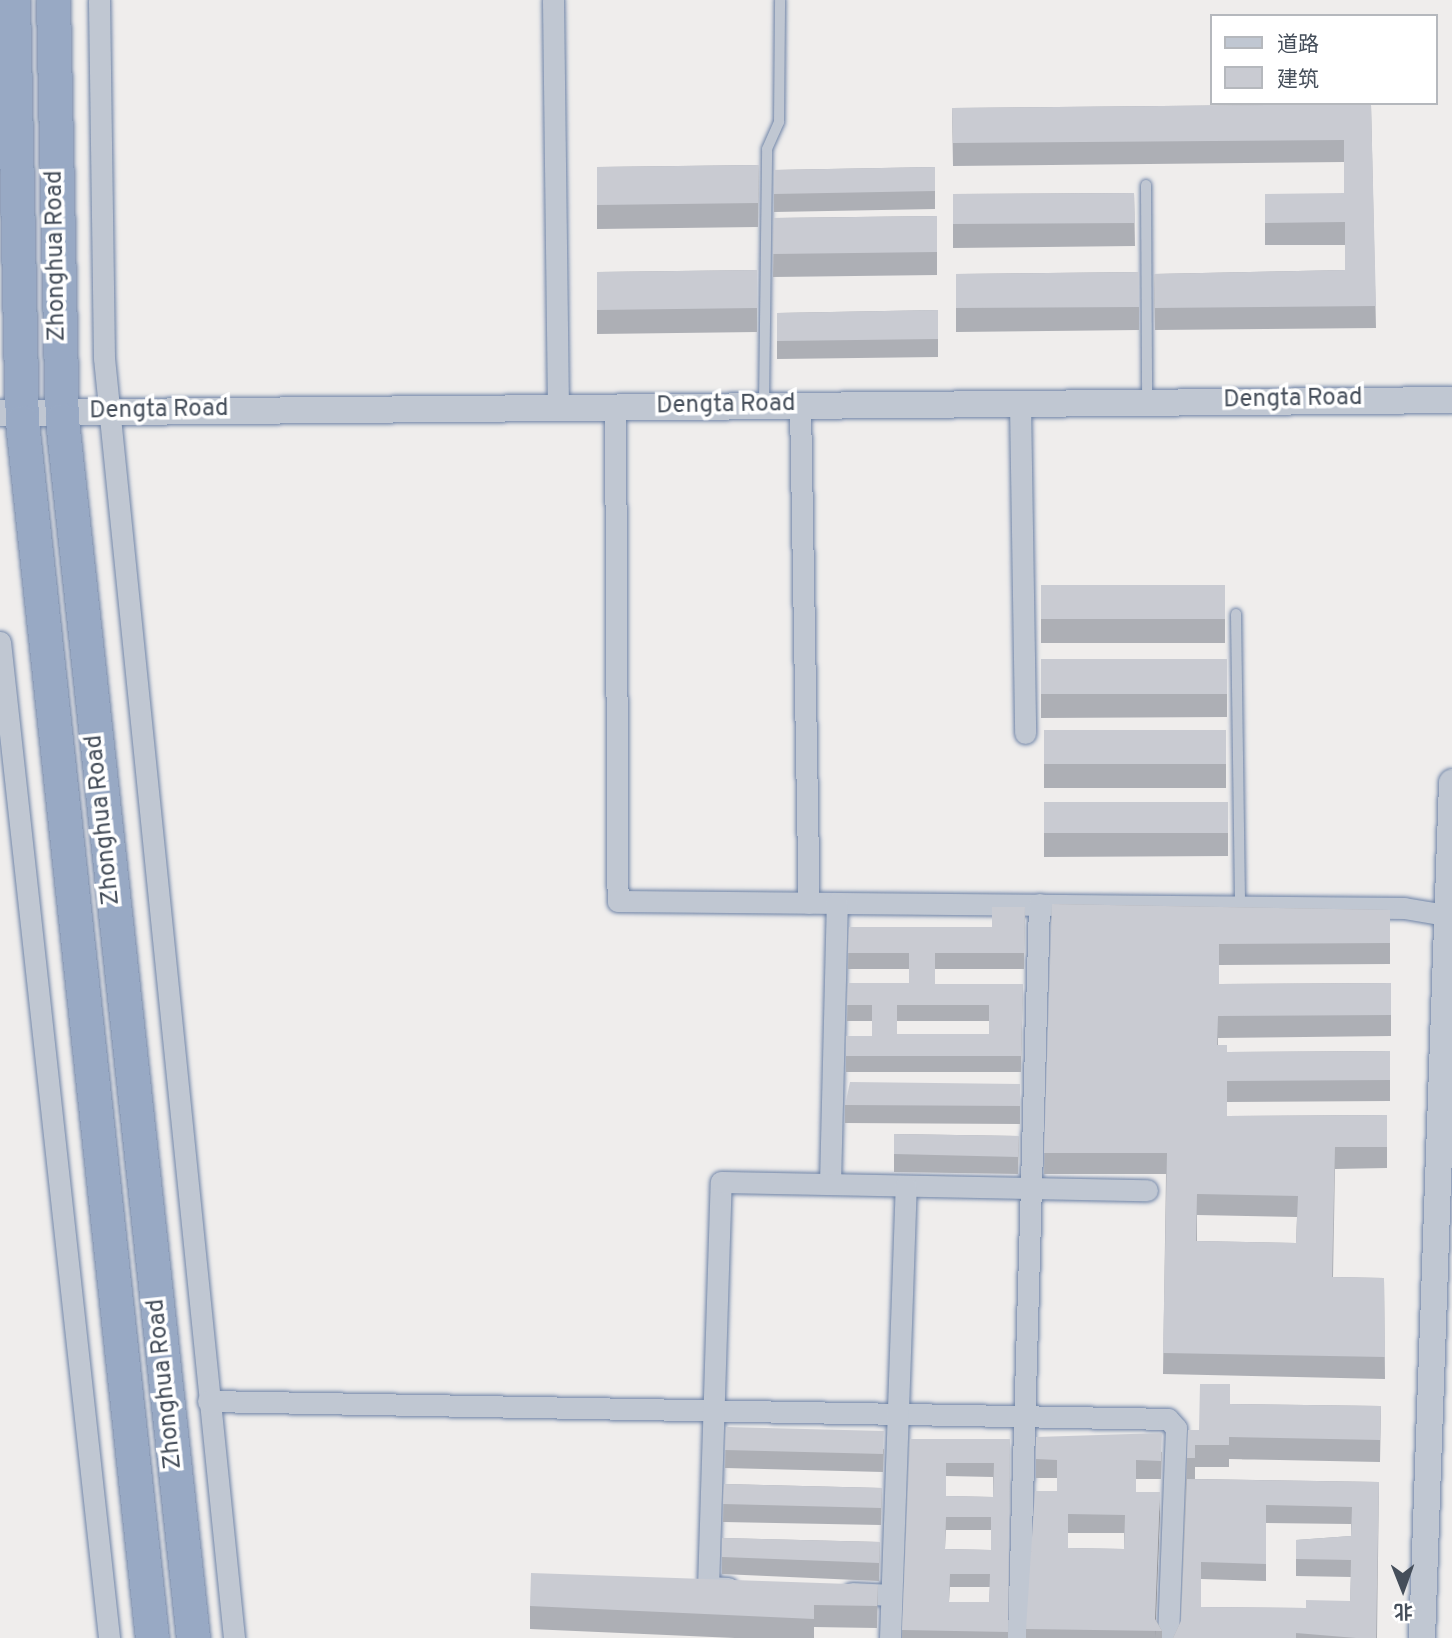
<!DOCTYPE html>
<html>
<head>
<meta charset="utf-8">
<style>
  body { margin:0 }
  #map { position:relative; width:1452px; height:1638px; overflow:hidden; background:#efedec; font-family:Overpass,"Noto Sans SC",sans-serif }
  div>[style] { position:absolute }
  .roads { filter:drop-shadow(0 0 2px #6f84a7) drop-shadow(0 0 2px #6f84a7) }
  .service>* { height:10px; margin:-5px; padding:0 5px; transform-origin:5px; border-radius:5px; background:#c0c7d2 }
  .minor>* { height:21px; margin:-10.5px; padding:0 10.5px; transform-origin:10.5px; border-radius:10.5px; background:#c0c7d2 }
  .tertiary>* { height:26px; margin:-13px; padding:0 13px; transform-origin:13px; border-radius:13px; background:#c0c7d2 }
  .trunk>* { height:33px; margin:-16.5px; padding:0 16.5px; transform-origin:16.5px; border-radius:16.5px; background:#98a9c4 }
  .wall>* { inset:0; background:#adafb5 }
  .shaded-wall>* { inset:0; background:#8d8e93 }
  .building>* { inset:0; background:#c9cbd2 }
  span { translate:-50% -50%; white-space:nowrap; text-align:center; line-height:1.15; -webkit-text-stroke:7px #fff; paint-order:stroke }
  .street-label { font-size:24px; color:#454e5a }
  .legend { position:absolute; left:1210px; top:14px; width:228px; height:91px; box-sizing:border-box; background:#fff; border:2px solid #b5b8bd; margin:0; padding:9px 12px; list-style:none; font-size:21px; color:#454e5a }
  .legend li { display:flex; align-items:center; gap:14px; height:35px }
  .legend b { width:35px; border:2px solid #b5b8bd }
  .north { position:absolute; left:1368px; top:1554px; width:70px; height:70px; -webkit-text-stroke:5px #fff; paint-order:stroke; rotate:179deg; font-size:19px; font-weight:700; line-height:28px; text-align:center; color:#454e5a }
  .north::after { content:''; display:block; margin:auto; width:24px; height:32px; background:#454e5a; clip-path:polygon(50% 0,100% 100%,50% 72%,0 100%) }
</style>
</head>
<body>
<div id="map">
  <div class="roads">
    <div class="service">
      <i style="left:1146px;top:185px;width:217px;rotate:89.7deg"></i>
      <i style="left:764px;top:405px;width:256px;rotate:-89.3deg"></i>
      <i style="left:767px;top:149px;width:30px;rotate:-66deg"></i>
      <i style="left:779px;top:122px;width:122px;rotate:-89.5deg"></i>
      <i style="left:1236px;top:614px;width:292px;rotate:89.2deg"></i>
    </div>
    <div class="minor">
      <i style="left:99px;top:0;width:358px;rotate:89.2deg"></i>
      <i style="left:104px;top:358px;width:1287px;rotate:84.2deg"></i>
      <i style="left:553px;top:0;width:407px;rotate:89.3deg"></i>
      <i style="left:1020px;top:403px;width:330px;rotate:89.1deg"></i>
      <i style="left:800px;top:405px;width:498px;rotate:89deg"></i>
      <i style="left:615px;top:407px;width:494px;rotate:89.7deg"></i>
      <i style="left:618px;top:901px;width:786px;rotate:0.51deg"></i>
      <i style="left:1404px;top:908px;width:49px;rotate:9.5deg"></i>
      <i style="left:0;top:642px;width:1002px;rotate:83.75deg"></i>
      <i style="left:830px;top:1184px;width:281px;rotate:-88.6deg"></i>
      <i style="left:208px;top:1401px;width:960px;rotate:1.07deg"></i>
      <i style="left:1168px;top:1419px;width:12px;rotate:48deg"></i>
      <i style="left:1176px;top:1428px;width:210px;rotate:92.2deg"></i>
      <i style="left:728px;top:1588px;width:20px;rotate:-177deg"></i>
      <i style="left:708px;top:1587px;width:405px;rotate:-88.2deg"></i>
      <i style="left:721px;top:1182px;width:426px;rotate:1.1deg"></i>
      <i style="left:852px;top:1593px;width:39px;rotate:3deg"></i>
      <i style="left:890px;top:1638px;width:452px;rotate:-88deg"></i>
      <i style="left:1018px;top:1638px;width:734px;rotate:-88.36deg"></i>
    </div>
    <div class="tertiary">
      <i style="left:0;top:413px;width:1452px;rotate:-0.51deg"></i>
      <i style="left:1422px;top:1638px;width:856px;rotate:-87.99deg"></i>
    </div>
    <div class="trunk">
      <i style="left:13px;top:0;width:422px;rotate:88.8deg"></i>
      <i style="left:22px;top:422px;width:1223px;rotate:83.9deg"></i>
      <i style="left:53px;top:0;width:420px;rotate:88.8deg"></i>
      <i style="left:62px;top:420px;width:1225px;rotate:83.86deg"></i>
    </div>
  </div>
  <div class="wall">
    <i style="clip-path:polygon(1371px 104px,1376px 328px,1155px 330px,1154px 274px,1345px 270px,1345px 245px,1265px 245px,1265px 216px,1344px 193px,1344px 162px,953px 166px,952px 108px)"></i>
    <i style="clip-path:polygon(759px 165px,758px 227px,597px 229px,597px 167px)"></i>
    <i style="clip-path:polygon(935px 167px,935px 209px,774px 212px,774px 170px)"></i>
    <i style="clip-path:polygon(1134px 193px,1135px 246px,953px 248px,953px 194px)"></i>
    <i style="clip-path:polygon(937px 216px,937px 275px,773px 277px,774px 218px)"></i>
    <i style="clip-path:polygon(757px 270px,757px 332px,597px 334px,597px 272px)"></i>
    <i style="clip-path:polygon(1139px 272px,1139px 330px,956px 332px,956px 274px)"></i>
    <i style="clip-path:polygon(938px 310px,938px 357px,777px 359px,777px 313px)"></i>
    <i style="clip-path:polygon(1041px 585px,1225px 585px,1225px 643px,1041px 643px)"></i>
    <i style="clip-path:polygon(1041px 659px,1227px 659px,1227px 717px,1041px 718px)"></i>
    <i style="clip-path:polygon(1044px 730px,1226px 730px,1226px 788px,1044px 788px)"></i>
    <i style="clip-path:polygon(1044px 802px,1228px 802px,1228px 856px,1044px 857px)"></i>
    <i style="clip-path:polygon(evenodd,1052px 904px,1390px 910px,1390px 964px,1219px 965px,1219px 984px,1391px 983px,1391px 1036px,1218px 1038px,1218px 1045px,1227px 1052px,1390px 1051px,1390px 1101px,1227px 1102px,1227px 1116px,1387px 1115px,1387px 1168px,1335px 1169px,1333px 1277px,1384px 1278px,1385px 1379px,1163px 1374px,1166px 1174px,1044px 1174px,1052px 904px,1197px 1215px,1297px 1217px,1296px 1243px,1197px 1241px,1197px 1215px)"></i>
    <i style="clip-path:polygon(evenodd,1025px 907px,1024px 969px,935px 969px,935px 984px,1023px 984px,1021px 1072px,846px 1072px,846px 1036px,872px 1036px,872px 1021px,847px 1021px,848px 983px,909px 983px,909px 969px,848px 969px,849px 927px,992px 927px,1025px 907px,897px 1021px,989px 1021px,989px 1034px,897px 1034px,897px 1021px)"></i>
    <i style="clip-path:polygon(1020px 1084px,1020px 1124px,845px 1123px,845px 1105px)"></i>
    <i style="clip-path:polygon(894px 1134px,1019px 1136px,1018px 1174px,894px 1172px)"></i>
    <i style="clip-path:polygon(evenodd,1230px 1404px,1381px 1406px,1380px 1462px,1229px 1459px,1229px 1467px,1195px 1467px,1195px 1479px,1379px 1482px,1377px 1638px,1173px 1638px,1181px 1621px,1187px 1458px,1199px 1430px,1230px 1404px,1266px 1523px,1351px 1524px,1351px 1536px,1296px 1540px,1296px 1576px,1351px 1577px,1350px 1601px,1306px 1608px,1201px 1607px,1201px 1579px,1266px 1581px,1266px 1523px)"></i>
    <i style="clip-path:polygon(726px 1427px,884px 1449px,883px 1472px,725px 1468px)"></i>
    <i style="clip-path:polygon(evenodd,1036px 1437px,1162px 1452px,1161px 1479px,1136px 1479px,1136px 1492px,1160px 1511px,1156px 1620px,1162px 1631px,1162px 1638px,1026px 1638px,1026px 1629px,1057px 1491px,1057px 1478px,1036px 1478px,1036px 1437px,1068px 1533px,1124px 1533px,1124px 1549px,1068px 1548px,1068px 1533px)"></i>
    <i style="clip-path:polygon(evenodd,910px 1439px,1010px 1439px,1008px 1638px,902px 1638px,910px 1439px,946px 1476px,993px 1477px,993px 1497px,946px 1496px,946px 1476px,910px 1439px,946px 1530px,991px 1530px,991px 1550px,945px 1549px,946px 1530px,910px 1439px,950px 1587px,990px 1587px,989px 1602px,949px 1602px,950px 1587px)"></i>
    <i style="clip-path:polygon(724px 1484px,882px 1488px,881px 1525px,723px 1522px)"></i>
    <i style="clip-path:polygon(722px 1538px,880px 1542px,879px 1581px,722px 1574px)"></i>
    <i style="clip-path:polygon(878px 1585px,877px 1628px,814px 1627px,814px 1638px,735px 1638px,530px 1629px,530px 1606px)"></i>
  </div>
  <div class="shaded-wall">
    <i style="clip-path:polygon(1160px 1492px,1160px 1511px,1155px 1637px,1155px 1619px)"></i>
  </div>
  <div class="building">
    <i style="clip-path:polygon(1371px 104px,1376px 306px,1155px 308px,1154px 274px,1345px 270px,1345px 222px,1265px 223px,1265px 194px,1344px 193px,1344px 140px,953px 143px,952px 108px)"></i>
    <i style="clip-path:polygon(759px 165px,758px 203px,597px 205px,597px 167px)"></i>
    <i style="clip-path:polygon(935px 167px,935px 191px,774px 194px,774px 170px)"></i>
    <i style="clip-path:polygon(1134px 193px,1135px 223px,953px 224px,953px 194px)"></i>
    <i style="clip-path:polygon(937px 216px,937px 252px,773px 254px,774px 218px)"></i>
    <i style="clip-path:polygon(757px 270px,757px 308px,597px 310px,597px 272px)"></i>
    <i style="clip-path:polygon(1139px 272px,1139px 307px,956px 308px,956px 274px)"></i>
    <i style="clip-path:polygon(938px 310px,938px 339px,777px 341px,777px 313px)"></i>
    <i style="clip-path:polygon(1041px 585px,1225px 585px,1225px 619px,1041px 619px)"></i>
    <i style="clip-path:polygon(1041px 659px,1227px 659px,1227px 694px,1041px 694px)"></i>
    <i style="clip-path:polygon(1044px 730px,1226px 730px,1226px 764px,1044px 764px)"></i>
    <i style="clip-path:polygon(1044px 802px,1228px 802px,1228px 833px,1044px 833px)"></i>
    <i style="clip-path:polygon(evenodd,1052px 904px,1390px 910px,1390px 943px,1219px 944px,1219px 984px,1391px 983px,1391px 1015px,1218px 1016px,1217px 1045px,1227px 1045px,1227px 1052px,1390px 1051px,1390px 1080px,1227px 1081px,1227px 1116px,1387px 1115px,1387px 1147px,1335px 1147px,1332px 1277px,1384px 1278px,1385px 1357px,1163px 1353px,1167px 1153px,1044px 1153px,1052px 904px,1197px 1194px,1298px 1196px,1296px 1243px,1196px 1241px,1197px 1194px)"></i>
    <i style="clip-path:polygon(evenodd,992px 907px,1025px 907px,1024px 953px,935px 953px,935px 984px,1023px 984px,1021px 1056px,846px 1056px,846px 1036px,872px 1036px,872px 1005px,847px 1005px,848px 983px,909px 983px,909px 953px,848px 953px,849px 927px,992px 927px,992px 907px,897px 1005px,989px 1005px,989px 1034px,897px 1034px,897px 1005px)"></i>
    <i style="clip-path:polygon(850px 1082px,1020px 1084px,1020px 1106px,845px 1105px)"></i>
    <i style="clip-path:polygon(894px 1134px,1019px 1136px,1018px 1157px,894px 1154px)"></i>
    <i style="clip-path:polygon(1200px 1384px,1230px 1384px,1230px 1404px,1381px 1406px,1380px 1440px,1229px 1437px,1229px 1445px,1195px 1445px,1195px 1458px,1187px 1458px,1188px 1430px,1199px 1430px)"></i>
    <i style="clip-path:polygon(726px 1427px,884px 1431px,883px 1454px,725px 1450px)"></i>
    <i style="clip-path:polygon(evenodd,1162px 1433px,1161px 1461px,1136px 1460px,1136px 1492px,1160px 1492px,1155px 1619px,1162px 1631px,1026px 1629px,1035px 1491px,1057px 1491px,1057px 1460px,1036px 1459px,1036px 1437px,1162px 1433px,1068px 1514px,1125px 1515px,1124px 1549px,1068px 1548px,1068px 1514px)"></i>
    <i style="clip-path:polygon(evenodd,910px 1439px,1010px 1439px,1008px 1632px,902px 1630px,910px 1439px,946px 1463px,994px 1463px,993px 1497px,946px 1496px,946px 1463px,910px 1439px,946px 1517px,991px 1517px,991px 1550px,945px 1549px,946px 1517px,910px 1439px,950px 1574px,990px 1574px,989px 1602px,949px 1602px,950px 1574px)"></i>
    <i style="clip-path:polygon(evenodd,1187px 1479px,1379px 1482px,1376px 1638px,1356px 1638px,1296px 1633px,1296px 1638px,1173px 1638px,1181px 1621px,1187px 1479px,1266px 1505px,1352px 1507px,1351px 1536px,1296px 1540px,1296px 1559px,1351px 1560px,1350px 1601px,1306px 1600px,1306px 1608px,1201px 1607px,1201px 1562px,1266px 1564px,1266px 1505px)"></i>
    <i style="clip-path:polygon(724px 1484px,882px 1488px,881px 1508px,723px 1504px)"></i>
    <i style="clip-path:polygon(722px 1538px,880px 1542px,879px 1563px,722px 1557px)"></i>
    <i style="clip-path:polygon(531px 1573px,878px 1585px,877px 1606px,814px 1605px,814px 1619px,530px 1606px)"></i>
  </div>
  <div class="street-label">
    <span style="left:57px;top:256px;rotate:-91deg">Zhonghua Road</span>
    <span style="left:1293px;top:400px;rotate:-1deg">Dengta Road</span>
    <span style="left:726px;top:406px;rotate:-1deg">Dengta Road</span>
    <span style="left:159px;top:411px;rotate:-1deg">Dengta Road</span>
    <span style="left:104px;top:820px;rotate:-96deg">Zhonghua Road</span>
    <span style="left:166px;top:1384px;rotate:-96deg">Zhonghua Road</span>
  </div>
  <ul class="legend">
  <li><b style="height:9px;background:#c0c7d2"></b>道路</li>
  <li><b style="height:19px;background:#c9cbd2"></b>建筑</li>
  </ul>
  <div class="north">北</div>
</div>
</body>
</html>
